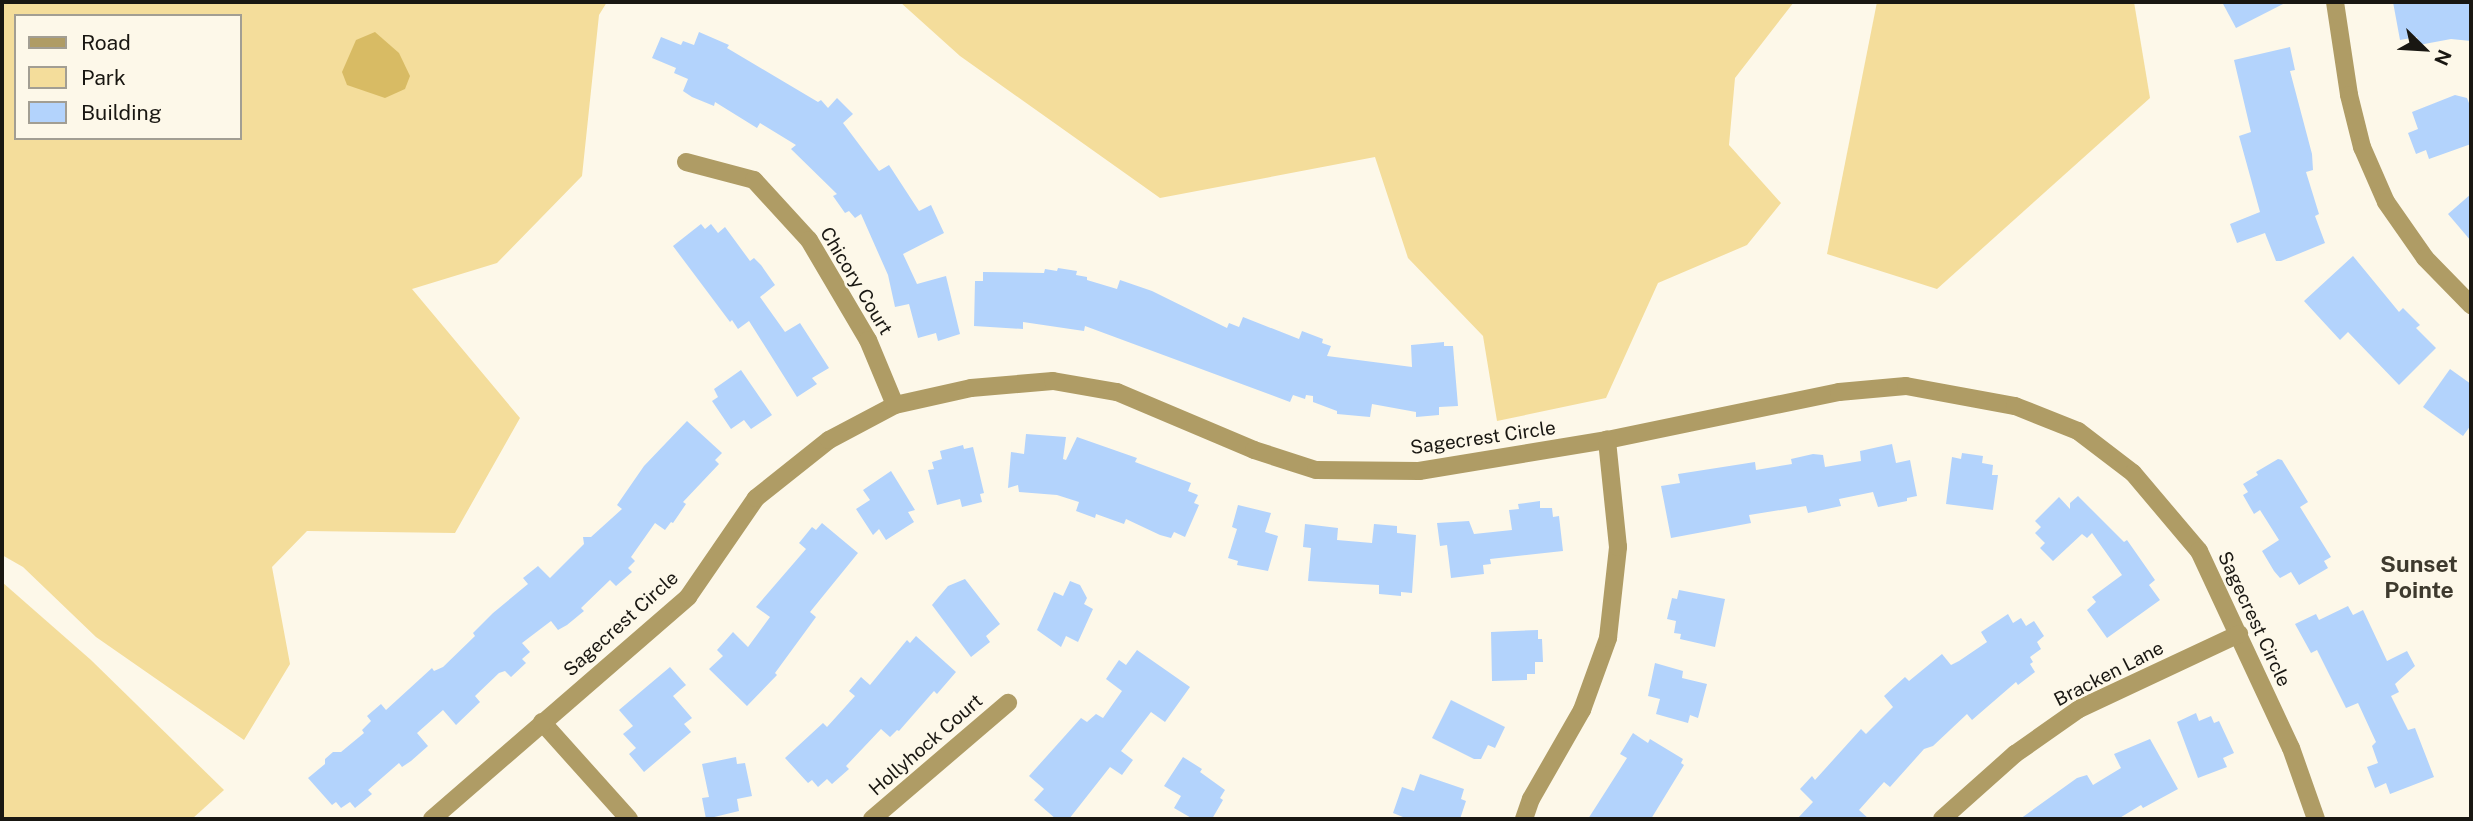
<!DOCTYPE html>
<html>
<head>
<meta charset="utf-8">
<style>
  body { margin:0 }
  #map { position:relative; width:2473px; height:821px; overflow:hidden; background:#fdf8e9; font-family:"Public Sans",sans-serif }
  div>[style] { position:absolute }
  .green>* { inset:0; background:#f4dd9b }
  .water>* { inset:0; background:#d8bb64 }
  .building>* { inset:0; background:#b3d3fc }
  .minor>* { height:18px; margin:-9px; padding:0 9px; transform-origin:9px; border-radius:9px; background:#af9c65 }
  span { translate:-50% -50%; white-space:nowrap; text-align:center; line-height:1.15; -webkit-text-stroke:5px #fdf8e9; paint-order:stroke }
  .street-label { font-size:19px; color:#191712 }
  .quarter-label { font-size:23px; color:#3e3a2e; font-weight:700 }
  .frame { position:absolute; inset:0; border:4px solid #191712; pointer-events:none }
  .legend { position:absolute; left:14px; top:14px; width:228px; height:126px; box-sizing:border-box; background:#fdf8e9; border:2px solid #a29e93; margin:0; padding:9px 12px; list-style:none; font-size:21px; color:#191712 }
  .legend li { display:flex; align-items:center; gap:14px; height:35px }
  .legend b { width:35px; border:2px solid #a29e93 }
  .north { position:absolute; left:2389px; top:14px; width:70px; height:70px; -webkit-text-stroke:5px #fdf8e9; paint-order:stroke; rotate:114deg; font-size:19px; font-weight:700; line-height:28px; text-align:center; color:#191712 }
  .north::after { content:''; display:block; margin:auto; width:24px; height:32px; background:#191712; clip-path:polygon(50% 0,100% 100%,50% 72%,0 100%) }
</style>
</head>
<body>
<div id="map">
  <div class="green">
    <i style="clip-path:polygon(evenodd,2px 2px,607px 2px,599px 15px,582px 176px,497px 263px,412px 289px,520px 418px,455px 533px,307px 531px,272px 567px,290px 664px,244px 740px,96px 637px,23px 567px,2px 555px,2px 2px,16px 16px,240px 16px,240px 138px,16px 138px,16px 16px)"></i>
    <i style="clip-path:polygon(900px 2px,1794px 2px,1735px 78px,1729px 145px,1781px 203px,1747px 245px,1658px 283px,1606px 398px,1497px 421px,1483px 336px,1408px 258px,1375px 157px,1160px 198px,960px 56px)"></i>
    <i style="clip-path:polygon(1877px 2px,2134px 2px,2150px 98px,1937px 289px,1827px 254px)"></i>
    <i style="clip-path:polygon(2px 582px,91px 660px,224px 790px,192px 819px,2px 819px)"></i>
  </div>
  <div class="water">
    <i style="clip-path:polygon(375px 32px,399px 53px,410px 76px,405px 89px,385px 98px,347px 85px,342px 72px,356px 40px)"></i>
  </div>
  <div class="building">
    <i style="clip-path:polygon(2222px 2px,2287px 2px,2236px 28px)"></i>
    <i style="clip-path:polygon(2393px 2px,2471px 2px,2471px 41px,2451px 39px,2419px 45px,2417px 37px,2400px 40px)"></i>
    <i style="clip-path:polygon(699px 32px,729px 45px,727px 48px,818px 102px,821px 100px,828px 108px,837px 98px,853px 114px,843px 123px,879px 171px,889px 165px,919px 211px,931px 205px,944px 233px,903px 254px,917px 284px,946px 276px,960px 334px,938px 341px,936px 333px,918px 338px,909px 304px,895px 307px,888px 275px,861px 214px,855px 218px,849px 211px,845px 213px,833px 196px,837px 194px,791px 149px,796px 145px,760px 123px,757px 128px,715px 102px,714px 106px,692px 97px,683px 91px,688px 79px,674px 73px,676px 68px,652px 58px,661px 37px,681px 45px,683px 41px,694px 45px)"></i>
    <i style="clip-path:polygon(2290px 47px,2295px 70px,2290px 71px,2312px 154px,2313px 170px,2306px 172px,2319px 214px,2315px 216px,2325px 243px,2281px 261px,2276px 261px,2265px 233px,2237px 243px,2230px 224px,2260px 212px,2239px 136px,2251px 132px,2234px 60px)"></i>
    <i style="clip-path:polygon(2455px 95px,2467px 98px,2471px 108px,2471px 144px,2429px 159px,2426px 150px,2416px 154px,2408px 133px,2418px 129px,2412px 112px)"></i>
    <i style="clip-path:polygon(2471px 194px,2471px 241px,2448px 214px)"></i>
    <i style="clip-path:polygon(701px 224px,705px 229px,711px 224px,718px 233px,725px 227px,750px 261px,754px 258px,761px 265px,775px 285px,760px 297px,785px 332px,800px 323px,829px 368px,812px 378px,817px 384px,797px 397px,749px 321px,738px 329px,732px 320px,730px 322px,673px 246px)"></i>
    <i style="clip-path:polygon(2353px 256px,2399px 312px,2403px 308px,2420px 325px,2416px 328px,2436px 348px,2399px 385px,2348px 332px,2340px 340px,2304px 301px)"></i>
    <i style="clip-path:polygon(1058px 268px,1077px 271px,1076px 275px,1087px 277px,1087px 280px,1117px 289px,1120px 280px,1152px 291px,1227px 328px,1229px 323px,1239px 327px,1243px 317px,1299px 339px,1302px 331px,1323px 339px,1322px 343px,1331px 346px,1327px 356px,1412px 367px,1411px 345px,1444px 342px,1444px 346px,1453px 346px,1458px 406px,1439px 407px,1439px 415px,1416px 417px,1416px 412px,1372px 404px,1370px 417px,1337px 414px,1337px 411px,1313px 402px,1313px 396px,1306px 395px,1305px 399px,1293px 395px,1290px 402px,1085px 326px,1084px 331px,1023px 322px,1023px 329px,974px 326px,975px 281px,983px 281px,983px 272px,1044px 273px,1045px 269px,1057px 271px)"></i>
    <i style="clip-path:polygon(2450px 369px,2471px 384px,2471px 425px,2463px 436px,2423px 407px)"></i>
    <i style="clip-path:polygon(741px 370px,772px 415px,751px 429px,744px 420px,731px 429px,712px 401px,718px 397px,714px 389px)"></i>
    <i style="clip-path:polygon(687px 421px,722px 453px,715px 460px,719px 464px,683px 502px,686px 504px,673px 523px,671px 522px,665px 530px,655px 523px,631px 557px,635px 561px,628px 568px,632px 572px,616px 586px,610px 580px,581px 608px,584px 611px,567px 625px,558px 630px,551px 621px,522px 643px,530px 652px,522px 659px,526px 663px,511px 677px,505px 671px,499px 673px,475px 696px,480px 702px,456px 725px,443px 710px,417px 733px,428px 746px,411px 761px,402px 767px,399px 763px,368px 790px,372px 794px,355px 808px,350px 802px,341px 808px,336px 802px,332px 805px,308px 778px,325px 764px,325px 759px,333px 752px,341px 752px,364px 733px,362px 730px,371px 721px,367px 716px,381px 704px,386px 710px,432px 668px,434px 671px,443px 667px,475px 636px,473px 633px,493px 613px,528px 584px,523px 578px,538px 566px,550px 578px,584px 544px,583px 537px,591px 537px,622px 509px,617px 505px,644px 466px)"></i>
    <i style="clip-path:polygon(1026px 434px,1066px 437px,1063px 459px,1066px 460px,1077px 437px,1137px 458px,1135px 462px,1191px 483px,1188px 491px,1198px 495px,1194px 503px,1199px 505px,1185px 537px,1174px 532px,1171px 538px,1160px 535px,1126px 519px,1124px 524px,1096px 514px,1095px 518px,1076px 511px,1079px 502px,1057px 495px,1019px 492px,1018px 485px,1008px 488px,1011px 452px,1024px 454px)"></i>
    <i style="clip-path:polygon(1892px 444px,1896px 463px,1910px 460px,1917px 496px,1907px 498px,1907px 501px,1878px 507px,1873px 492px,1839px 499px,1841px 506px,1808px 513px,1806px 506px,1749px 515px,1751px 523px,1671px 538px,1661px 486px,1680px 483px,1678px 474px,1755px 462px,1756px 470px,1792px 464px,1791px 459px,1813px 454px,1823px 455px,1825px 467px,1861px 461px,1860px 451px)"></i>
    <i style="clip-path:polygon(963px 445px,964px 449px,973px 447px,984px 493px,980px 494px,982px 502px,962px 507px,960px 499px,937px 505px,928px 470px,934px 469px,932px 462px,942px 459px,940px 451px)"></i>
    <i style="clip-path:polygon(1962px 453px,1983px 456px,1982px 463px,1993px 465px,1992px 475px,1998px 475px,1993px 510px,1946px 504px,1952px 457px,1961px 459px)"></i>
    <i style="clip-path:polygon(2278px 459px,2282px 460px,2308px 502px,2300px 507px,2331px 557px,2324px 561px,2328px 568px,2299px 585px,2291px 572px,2280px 578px,2274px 571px,2262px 551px,2279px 540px,2260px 510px,2254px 514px,2243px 495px,2248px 492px,2243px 484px,2258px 475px,2256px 472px)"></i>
    <i style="clip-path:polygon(891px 471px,915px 510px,908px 512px,914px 522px,886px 540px,879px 529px,873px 535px,856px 509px,870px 500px,863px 490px)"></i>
    <i style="clip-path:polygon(2078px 496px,2124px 542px,2127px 540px,2155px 580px,2149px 585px,2160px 600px,2107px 638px,2087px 610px,2096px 602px,2092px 597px,2122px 575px,2092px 533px,2087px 538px,2082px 534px,2053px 561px,2040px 548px,2045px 543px,2035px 533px,2041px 527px,2035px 521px,2059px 497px,2070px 509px,2070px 503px)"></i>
    <i style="clip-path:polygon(1540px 501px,1540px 508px,1552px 508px,1553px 517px,1559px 516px,1563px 551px,1490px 559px,1491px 564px,1483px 565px,1484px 574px,1451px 578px,1447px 545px,1440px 546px,1437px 523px,1469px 521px,1474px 534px,1512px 530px,1509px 510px,1519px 509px,1518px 504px)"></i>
    <i style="clip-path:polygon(1238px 505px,1271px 513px,1265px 532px,1278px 536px,1268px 571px,1237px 565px,1238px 561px,1228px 558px,1237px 529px,1232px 527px)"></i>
    <i style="clip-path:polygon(822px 523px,858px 553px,810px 612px,816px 617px,775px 673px,777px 675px,747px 706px,709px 669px,723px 656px,717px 650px,733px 632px,748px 647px,770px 617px,756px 607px,806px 549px,799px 543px,812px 527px,816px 530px)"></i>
    <i style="clip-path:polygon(1305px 524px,1338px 528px,1337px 540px,1372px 543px,1374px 524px,1397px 526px,1397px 533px,1416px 535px,1412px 593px,1401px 592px,1401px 596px,1379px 594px,1379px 585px,1308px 581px,1311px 548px,1303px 547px)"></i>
    <i style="clip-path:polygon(965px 579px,1000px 624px,986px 636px,990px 642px,971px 657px,932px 605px,948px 586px)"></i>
    <i style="clip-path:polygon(1070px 581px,1080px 585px,1087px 598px,1084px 604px,1093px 609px,1078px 642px,1066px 636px,1061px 647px,1037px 630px,1054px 592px,1063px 596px)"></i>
    <i style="clip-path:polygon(1679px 590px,1725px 599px,1715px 647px,1680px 639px,1681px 634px,1674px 633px,1676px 621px,1667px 619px,1672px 598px,1677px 599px)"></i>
    <i style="clip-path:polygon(2348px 606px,2353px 615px,2363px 610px,2387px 661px,2407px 651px,2415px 666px,2395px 684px,2399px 692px,2391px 696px,2408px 730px,2415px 728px,2434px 777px,2390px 794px,2386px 783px,2375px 788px,2367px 767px,2378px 763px,2372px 746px,2376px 742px,2358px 703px,2346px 708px,2317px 650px,2311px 653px,2295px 624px,2316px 614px,2319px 620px)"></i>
    <i style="clip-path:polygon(2008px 614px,2013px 623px,2021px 618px,2026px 626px,2034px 621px,2044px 636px,2037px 642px,2041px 649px,2030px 657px,2033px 662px,2030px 664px,2035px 672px,2018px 685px,2016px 682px,1972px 720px,1967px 714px,1933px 746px,1924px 749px,1890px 787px,1884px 782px,1859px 810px,1869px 819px,1797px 819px,1813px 802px,1800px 789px,1812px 776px,1815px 780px,1861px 729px,1866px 734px,1893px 707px,1884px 696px,1905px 677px,1909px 681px,1942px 654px,1951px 665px,1959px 661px,1987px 642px,1981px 632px)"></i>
    <i style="clip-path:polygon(1538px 630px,1538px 639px,1542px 639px,1543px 662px,1535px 662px,1535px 674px,1527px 674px,1527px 680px,1492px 681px,1491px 632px)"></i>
    <i style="clip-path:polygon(916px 636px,956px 672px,937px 694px,934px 691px,899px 731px,897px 730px,890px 737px,881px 729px,846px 766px,849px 769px,832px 784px,827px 779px,818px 787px,812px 780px,808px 783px,785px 758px,823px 723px,827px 727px,855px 696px,849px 691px,861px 677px,870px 685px,907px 640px,910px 643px)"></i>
    <i style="clip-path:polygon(1137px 650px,1190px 687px,1165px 722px,1151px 712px,1121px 751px,1133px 760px,1122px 775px,1110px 767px,1069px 819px,1056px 819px,1034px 800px,1044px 789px,1029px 776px,1081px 718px,1087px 722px,1096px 714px,1103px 718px,1122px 691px,1106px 679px,1119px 660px,1126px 665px)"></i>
    <i style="clip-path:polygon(1655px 663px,1683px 671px,1682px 678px,1707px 684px,1698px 718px,1690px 715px,1688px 723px,1656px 714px,1660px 699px,1648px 696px)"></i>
    <i style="clip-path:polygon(670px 667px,686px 685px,673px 696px,692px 718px,684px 724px,691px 732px,644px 772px,629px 754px,636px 748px,623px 734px,633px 726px,619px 710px)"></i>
    <i style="clip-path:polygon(1451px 700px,1505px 727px,1495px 748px,1488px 745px,1481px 759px,1474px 759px,1432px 738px)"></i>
    <i style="clip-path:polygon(2196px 713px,2199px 721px,2211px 716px,2214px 723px,2219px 721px,2234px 753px,2223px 758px,2227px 767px,2198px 778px,2177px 722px)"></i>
    <i style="clip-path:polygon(1633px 733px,1648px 743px,1650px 739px,1683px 759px,1681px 763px,1684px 765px,1651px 819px,1588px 819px,1627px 758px,1620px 754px)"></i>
    <i style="clip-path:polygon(2150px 739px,2178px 789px,2143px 808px,2141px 805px,2118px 819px,2020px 819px,2077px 778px,2087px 775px,2093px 785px,2121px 768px,2114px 754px)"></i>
    <i style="clip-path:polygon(736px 757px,737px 764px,745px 763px,752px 796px,737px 799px,739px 811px,706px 819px,702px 798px,709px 797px,702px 764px)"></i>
    <i style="clip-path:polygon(1183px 757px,1202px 769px,1200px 772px,1225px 790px,1220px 798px,1223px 800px,1212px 819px,1193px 819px,1174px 808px,1181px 796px,1164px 786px)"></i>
    <i style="clip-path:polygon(1420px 774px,1464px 789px,1461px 799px,1466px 801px,1460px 819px,1408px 819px,1393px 813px,1402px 787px,1414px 791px)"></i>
  </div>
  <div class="minor">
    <i style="left:2335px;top:2px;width:94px;rotate:81.4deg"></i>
    <i style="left:2349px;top:95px;width:54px;rotate:76deg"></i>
    <i style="left:2362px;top:147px;width:60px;rotate:66.4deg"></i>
    <i style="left:2386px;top:202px;width:68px;rotate:55.1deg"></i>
    <i style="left:2425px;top:258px;width:66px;rotate:45.6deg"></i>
    <i style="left:686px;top:162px;width:70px;rotate:14.8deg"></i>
    <i style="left:754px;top:180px;width:81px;rotate:47.5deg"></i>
    <i style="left:809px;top:240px;width:116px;rotate:59.5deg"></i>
    <i style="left:868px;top:340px;width:70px;rotate:67.4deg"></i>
    <i style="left:542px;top:722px;width:130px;rotate:48.1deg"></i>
    <i style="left:432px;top:819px;width:339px;rotate:-40.9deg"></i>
    <i style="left:688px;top:597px;width:120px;rotate:-55.5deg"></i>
    <i style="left:756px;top:498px;width:93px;rotate:-38.5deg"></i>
    <i style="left:829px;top:440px;width:75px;rotate:-27.9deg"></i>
    <i style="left:895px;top:405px;width:78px;rotate:-12.6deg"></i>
    <i style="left:971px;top:388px;width:82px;rotate:-4.9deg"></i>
    <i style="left:1053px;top:381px;width:65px;rotate:9.8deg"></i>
    <i style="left:1117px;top:392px;width:149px;rotate:22.9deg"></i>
    <i style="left:1254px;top:450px;width:65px;rotate:17.9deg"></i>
    <i style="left:1316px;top:470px;width:103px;rotate:0.6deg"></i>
    <i style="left:1419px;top:471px;width:191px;rotate:-9.4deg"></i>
    <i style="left:1607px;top:440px;width:237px;rotate:-11.7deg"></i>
    <i style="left:1839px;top:392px;width:67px;rotate:-5.1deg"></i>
    <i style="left:1906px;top:386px;width:111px;rotate:10.4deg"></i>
    <i style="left:2015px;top:406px;width:68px;rotate:21.6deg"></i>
    <i style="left:2078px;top:431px;width:69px;rotate:37.4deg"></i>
    <i style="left:2133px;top:473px;width:102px;rotate:49.8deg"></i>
    <i style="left:2199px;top:551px;width:217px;rotate:65deg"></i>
    <i style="left:2291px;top:748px;width:75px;rotate:70.6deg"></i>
    <i style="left:872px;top:819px;width:179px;rotate:-40.5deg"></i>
    <i style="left:1524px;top:819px;width:21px;rotate:-71deg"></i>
    <i style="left:1531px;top:799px;width:103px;rotate:-60.2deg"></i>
    <i style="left:1582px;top:710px;width:77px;rotate:-70.1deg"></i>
    <i style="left:1608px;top:638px;width:92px;rotate:-83.7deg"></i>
    <i style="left:1618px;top:547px;width:108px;rotate:-95.9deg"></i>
    <i style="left:1942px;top:819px;width:98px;rotate:-41.7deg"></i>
    <i style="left:2015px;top:754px;width:78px;rotate:-35.1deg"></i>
    <i style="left:2079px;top:709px;width:177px;rotate:-25.1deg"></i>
  </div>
  <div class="street-label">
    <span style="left:856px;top:281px;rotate:59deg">Chicory Court</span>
    <span style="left:1483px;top:438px;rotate:-8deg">Sagecrest Circle</span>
    <span style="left:2254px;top:619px;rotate:65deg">Sagecrest Circle</span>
    <span style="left:621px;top:624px;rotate:-42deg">Sagecrest Circle</span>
    <span style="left:2109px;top:674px;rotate:-27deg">Bracken Lane</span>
    <span style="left:926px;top:745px;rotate:-41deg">Hollyhock Court</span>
  </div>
  <div class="quarter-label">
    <span style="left:2419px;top:577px">Sunset<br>Pointe</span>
  </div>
  <div class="frame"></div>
  <ul class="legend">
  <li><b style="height:9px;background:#af9c65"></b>Road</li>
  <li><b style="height:19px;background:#f4dd9b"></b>Park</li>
  <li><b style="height:19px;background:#b3d3fc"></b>Building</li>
  </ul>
  <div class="north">N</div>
</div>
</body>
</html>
